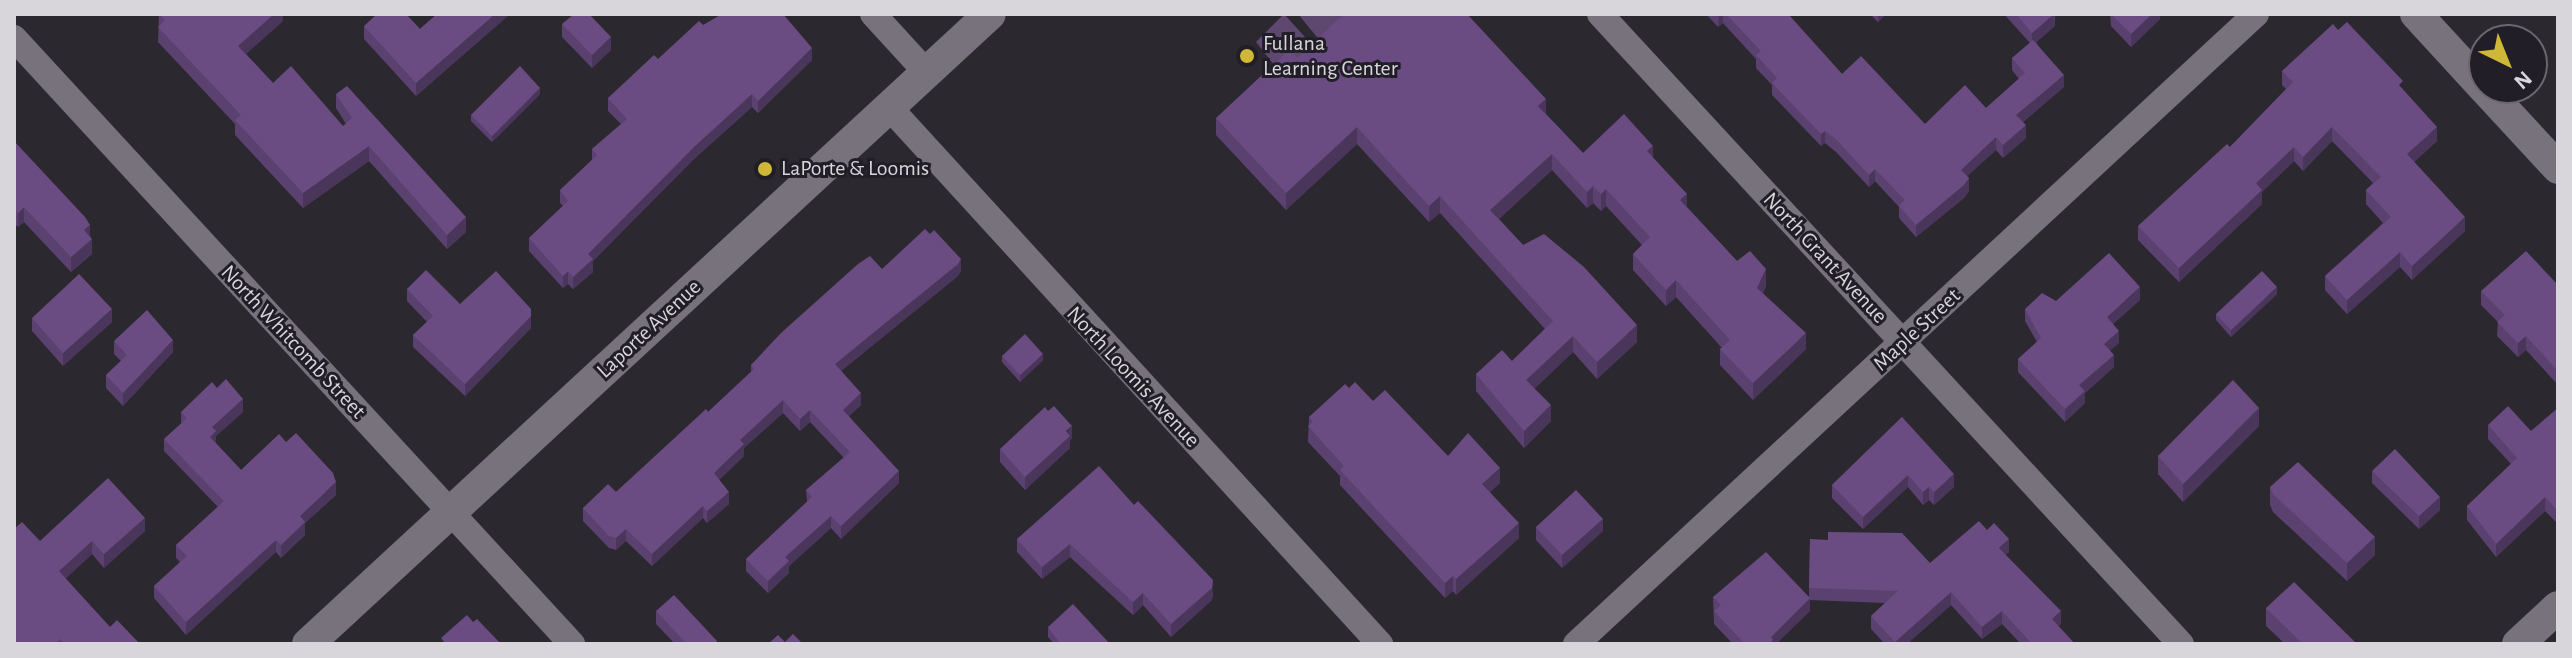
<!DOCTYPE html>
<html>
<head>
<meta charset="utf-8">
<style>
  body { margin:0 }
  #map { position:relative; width:2572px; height:658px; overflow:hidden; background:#2c2830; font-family:"Alegreya Sans",sans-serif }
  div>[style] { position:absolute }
  .green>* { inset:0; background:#5e4870 }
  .minor>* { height:26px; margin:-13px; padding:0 13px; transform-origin:13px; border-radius:13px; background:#77727c }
  .tertiary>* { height:32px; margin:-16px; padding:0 16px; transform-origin:16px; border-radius:16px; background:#77727c }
  .wall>* { inset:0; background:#5b4170 }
  .shaded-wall>* { inset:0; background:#4a355b }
  .building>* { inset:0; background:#6a4c82 }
  .dots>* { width:22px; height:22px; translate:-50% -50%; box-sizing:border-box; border:4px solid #221e27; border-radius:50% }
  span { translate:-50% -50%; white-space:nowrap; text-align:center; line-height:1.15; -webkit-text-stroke:6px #221e27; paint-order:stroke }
  .poi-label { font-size:22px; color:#d8d5db }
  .left { translate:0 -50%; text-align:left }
  .street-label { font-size:22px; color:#d8d5db }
  .frame { position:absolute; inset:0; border:16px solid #d8d5db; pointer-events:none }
  .north { position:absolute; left:2468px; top:24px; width:80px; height:80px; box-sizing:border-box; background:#221e27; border:2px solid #6b676f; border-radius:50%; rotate:137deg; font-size:22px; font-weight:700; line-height:32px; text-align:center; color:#d8d5db }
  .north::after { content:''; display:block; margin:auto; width:28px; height:36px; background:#cfb837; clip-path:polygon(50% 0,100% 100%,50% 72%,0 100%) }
</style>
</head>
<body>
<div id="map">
  <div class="green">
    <i style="clip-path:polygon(1284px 14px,1315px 48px,1283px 76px,1256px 42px)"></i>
    <i style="clip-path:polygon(1298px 14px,1351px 14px,1321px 42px)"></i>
  </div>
  <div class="minor">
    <i style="left:873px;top:14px;width:79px;rotate:47.6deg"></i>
    <i style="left:1600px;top:14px;width:857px;rotate:47.32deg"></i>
    <i style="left:14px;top:38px;width:824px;rotate:47.36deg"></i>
    <i style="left:889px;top:107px;width:728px;rotate:47.56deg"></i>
    <i style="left:1576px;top:644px;width:927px;rotate:-42.81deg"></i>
  </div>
  <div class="tertiary">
    <i style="left:2416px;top:14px;width:100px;rotate:47.4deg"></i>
    <i style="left:2484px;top:88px;width:109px;rotate:47.2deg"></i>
    <i style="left:308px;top:644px;width:928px;rotate:-42.73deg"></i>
    <i style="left:2518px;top:644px;width:54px;rotate:-42.8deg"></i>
  </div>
  <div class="wall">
    <i style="clip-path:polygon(159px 14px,283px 14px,283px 21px,246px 54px,273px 83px,343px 126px,346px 124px,336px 108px,336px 94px,466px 232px,447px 249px,369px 161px,303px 208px,235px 135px,235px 124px,158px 42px)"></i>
    <i style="clip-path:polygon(437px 14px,510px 14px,416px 96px,364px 39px,364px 26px,420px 29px)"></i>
    <i style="clip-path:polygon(1706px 14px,1788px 14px,1842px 74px,1925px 124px,1986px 108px,2019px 79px,2012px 70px,2012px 58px,2030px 43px,2004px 14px,2055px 14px,2055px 26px,2036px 42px,2064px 87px,2023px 122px,2026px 138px,2003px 158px,1996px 150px,1967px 176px,1969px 191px,1964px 198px,1916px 237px,1899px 218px,1899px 207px,1875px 181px,1869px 187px,1836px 152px,1825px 143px,1821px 146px,1772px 95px,1772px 85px,1756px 68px,1756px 59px,1723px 23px,1718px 27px)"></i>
    <i style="clip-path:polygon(1870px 14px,1886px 14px,1878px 22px)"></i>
    <i style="clip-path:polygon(2110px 14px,2160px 14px,2160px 19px,2131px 47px,2111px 26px)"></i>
    <i style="clip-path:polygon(562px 24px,611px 50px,592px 68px,562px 37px)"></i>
    <i style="clip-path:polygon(703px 25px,812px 60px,758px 113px,752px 107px,695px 158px,593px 261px,593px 272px,573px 289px,568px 284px,563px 288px,529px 251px,529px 238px,563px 206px,560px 203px,560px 190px,592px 161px,592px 149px,621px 124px,608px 111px,608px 98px)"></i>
    <i style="clip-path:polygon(2338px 30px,2403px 90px,2437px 141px,2414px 162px,2465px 231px,2412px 280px,2400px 267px,2347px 314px,2325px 290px,2325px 276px,2383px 223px,2366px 204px,2366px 190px,2373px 183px,2332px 141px,2303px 171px,2294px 161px,2262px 192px,2262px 204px,2179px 282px,2138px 240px,2138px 226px,2230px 147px,2286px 89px,2282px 85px,2282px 71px)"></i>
    <i style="clip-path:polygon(1297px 58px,1546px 114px,1583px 153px,1653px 158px,1687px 207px,1737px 261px,1766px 286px,1763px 293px,1806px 349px,1753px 400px,1720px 365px,1720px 349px,1722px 348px,1676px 297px,1666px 306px,1633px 270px,1633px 254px,1642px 245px,1606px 206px,1601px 211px,1593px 203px,1587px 208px,1552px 170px,1499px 219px,1523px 245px,1637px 342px,1597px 379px,1573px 352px,1534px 389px,1551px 421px,1524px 448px,1476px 391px,1476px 374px,1512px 361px,1545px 329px,1440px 213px,1429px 222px,1357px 144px,1286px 210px,1216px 135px,1216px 118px)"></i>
    <i style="clip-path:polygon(540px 94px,492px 142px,471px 121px,471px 115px)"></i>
    <i style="clip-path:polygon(14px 141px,90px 237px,92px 254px,71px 272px,24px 222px,18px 227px,14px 223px)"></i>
    <i style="clip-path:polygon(882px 269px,961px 271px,958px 276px,841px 371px,861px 405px,849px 416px,899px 483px,841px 539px,831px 528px,789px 566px,789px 573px,768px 593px,746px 571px,746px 559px,807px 502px,806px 490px,844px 458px,810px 422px,800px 431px,783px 413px,744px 448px,744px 456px,719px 480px,729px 504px,707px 523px,703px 518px,652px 566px,626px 541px,616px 550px,609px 548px,583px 521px,583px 508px,616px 492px,708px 412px,751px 372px,751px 365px)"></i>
    <i style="clip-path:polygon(2558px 285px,2558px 385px,2526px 350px,2518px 357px,2497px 336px,2498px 322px,2481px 305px,2481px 291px)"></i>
    <i style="clip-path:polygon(407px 289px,460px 304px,531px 309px,531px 328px,465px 396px,413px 347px,413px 335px,427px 322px,407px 301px)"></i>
    <i style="clip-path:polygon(2277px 294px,2231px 337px,2216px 320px,2216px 314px)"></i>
    <i style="clip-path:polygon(2140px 300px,2113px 324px,2119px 343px,2110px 350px,2114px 367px,2085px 393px,2085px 403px,2065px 422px,2018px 372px,2018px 359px,2037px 342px,2025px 321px,2025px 309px,2056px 301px)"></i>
    <i style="clip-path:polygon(32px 318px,112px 322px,63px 366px,32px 331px)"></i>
    <i style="clip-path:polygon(114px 341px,173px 352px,123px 406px,106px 388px,106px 375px,121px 361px,114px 354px)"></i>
    <i style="clip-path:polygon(1002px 356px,1043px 360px,1020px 382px,1002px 362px)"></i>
    <i style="clip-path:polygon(217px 388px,243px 412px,216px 436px,216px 443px,241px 470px,336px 495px,305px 523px,305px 535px,281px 558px,276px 552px,186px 635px,154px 598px,154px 586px,180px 562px,176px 558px,176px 545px,218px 507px,164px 451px,164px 439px,181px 424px,181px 412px)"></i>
    <i style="clip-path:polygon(1349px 388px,1373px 401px,1448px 456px,1500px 483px,1490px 492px,1519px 538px,1456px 595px,1453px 591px,1445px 598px,1340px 485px,1340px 476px,1308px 442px,1309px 417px)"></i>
    <i style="clip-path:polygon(2558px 408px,2558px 524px,2545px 511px,2496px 557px,2467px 520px,2467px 506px,2511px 464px,2488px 439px,2488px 425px,2531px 431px)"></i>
    <i style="clip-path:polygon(1902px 417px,1954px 487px,1934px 505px,1929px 500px,1923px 505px,1908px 487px,1863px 529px,1832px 498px,1832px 485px)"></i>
    <i style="clip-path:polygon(2259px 426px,2183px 502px,2158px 474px,2158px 456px)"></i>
    <i style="clip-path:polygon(1072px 438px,1070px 440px,1070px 448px,1025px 490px,1000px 462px,1000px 449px)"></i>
    <i style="clip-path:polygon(2372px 471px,2440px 510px,2419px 529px,2372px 483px)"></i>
    <i style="clip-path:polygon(2270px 487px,2375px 555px,2347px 581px,2273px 512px,2270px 505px)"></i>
    <i style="clip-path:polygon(1128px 500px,1213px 593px,1212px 600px,1171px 637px,1143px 605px,1133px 615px,1070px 557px,1042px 579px,1017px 552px,1017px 539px)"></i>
    <i style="clip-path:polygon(1536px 527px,1603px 531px,1562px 568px,1536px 540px)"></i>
    <i style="clip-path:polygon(145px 531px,104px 568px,92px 554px,65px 579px,110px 627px,140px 644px,14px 644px,40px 541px)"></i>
    <i style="clip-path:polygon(1810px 539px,1930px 563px,2009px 552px,2005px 555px,2061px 624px,2058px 626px,2075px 644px,2021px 644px,2002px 624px,1982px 639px,1951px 605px,1907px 644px,1885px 644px,1871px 629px,1871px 616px,1885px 603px,1810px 600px,1810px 611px,1776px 644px,1733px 644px,1714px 624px,1713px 597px,1809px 597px)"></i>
    <i style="clip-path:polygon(2266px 608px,2357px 644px,2285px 644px,2266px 626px)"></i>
    <i style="clip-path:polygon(656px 611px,717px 644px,675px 644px,656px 624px)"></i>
    <i style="clip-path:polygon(1048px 627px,1110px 644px,1054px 644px,1048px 637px)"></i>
  </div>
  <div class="shaded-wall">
    <i style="clip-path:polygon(274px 14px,283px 14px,283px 21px,238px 61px,238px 46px)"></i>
    <i style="clip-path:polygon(495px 14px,510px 14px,416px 96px,416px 83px)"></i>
    <i style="clip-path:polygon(1719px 14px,1723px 14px,1723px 23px,1718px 27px)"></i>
    <i style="clip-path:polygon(1879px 14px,1886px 14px,1878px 22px,1878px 15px)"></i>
    <i style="clip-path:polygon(2054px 14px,2055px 26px,2032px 46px,2032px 33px)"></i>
    <i style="clip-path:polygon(2152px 14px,2160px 14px,2160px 19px,2131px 47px,2131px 34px)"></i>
    <i style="clip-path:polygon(611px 37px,611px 50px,592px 68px,592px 55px)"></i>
    <i style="clip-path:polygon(812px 48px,812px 60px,758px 113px,758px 101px)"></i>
    <i style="clip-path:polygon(2064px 75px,2064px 87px,2016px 127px,2016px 115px)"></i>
    <i style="clip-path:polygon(540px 88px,540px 94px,492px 142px,492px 136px)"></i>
    <i style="clip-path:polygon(752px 94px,752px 107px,695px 158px,593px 261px,593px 272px,573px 289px,573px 277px,588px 254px,695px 146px)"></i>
    <i style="clip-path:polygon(1546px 99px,1546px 116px,1538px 106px)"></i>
    <i style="clip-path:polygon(2026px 125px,2026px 138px,2003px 158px,2003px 145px)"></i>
    <i style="clip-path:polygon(1357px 127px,1357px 144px,1286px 210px,1286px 193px)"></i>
    <i style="clip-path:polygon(2332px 127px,2332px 141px,2303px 171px,2303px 157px)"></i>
    <i style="clip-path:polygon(2437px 127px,2437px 141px,2407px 168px,2407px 154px)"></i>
    <i style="clip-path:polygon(1825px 131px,1825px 143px,1821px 146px,1821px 134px)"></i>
    <i style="clip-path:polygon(1996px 137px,1996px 150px,1961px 182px,1961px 170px)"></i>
    <i style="clip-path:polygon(369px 146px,369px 161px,303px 208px,303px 193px)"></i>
    <i style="clip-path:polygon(1653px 146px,1653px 162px,1647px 151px)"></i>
    <i style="clip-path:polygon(2294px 147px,2294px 161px,2262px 192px,2262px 204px,2179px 282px,2179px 268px,2256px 183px)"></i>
    <i style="clip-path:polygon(1552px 154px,1552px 170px,1490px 227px,1490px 210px)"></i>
    <i style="clip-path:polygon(1875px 169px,1875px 181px,1869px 187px,1869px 175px)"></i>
    <i style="clip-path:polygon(1969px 178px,1969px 191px,1964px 198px,1916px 237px,1916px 225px)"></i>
    <i style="clip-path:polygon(1593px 186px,1593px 203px,1587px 208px,1587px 192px)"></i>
    <i style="clip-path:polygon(1606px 189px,1606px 206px,1601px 211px,1601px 194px)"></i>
    <i style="clip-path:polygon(1687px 194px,1687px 210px,1680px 200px)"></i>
    <i style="clip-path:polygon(1440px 196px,1440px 213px,1429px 222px,1429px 206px)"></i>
    <i style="clip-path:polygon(24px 207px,24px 222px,18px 227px,18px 213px)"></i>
    <i style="clip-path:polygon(466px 217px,466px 232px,447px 249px,447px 235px)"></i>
    <i style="clip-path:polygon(2465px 217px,2465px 231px,2412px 280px,2412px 266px)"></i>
    <i style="clip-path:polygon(90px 225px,90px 240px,84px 230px)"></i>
    <i style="clip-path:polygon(92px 239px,92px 254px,71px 272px,71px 257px)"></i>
    <i style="clip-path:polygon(2400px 252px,2400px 267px,2347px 314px,2347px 300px)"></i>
    <i style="clip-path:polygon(961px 259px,961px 271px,958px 276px,835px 376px,835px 364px)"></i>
    <i style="clip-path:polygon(1766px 269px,1766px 286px,1757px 304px,1757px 288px)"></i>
    <i style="clip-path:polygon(568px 271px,568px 284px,563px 288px,563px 276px)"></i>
    <i style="clip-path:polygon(1676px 280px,1676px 297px,1666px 306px,1666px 290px)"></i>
    <i style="clip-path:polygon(2140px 287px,2140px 300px,2107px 329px,2107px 317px)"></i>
    <i style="clip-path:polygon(2277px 287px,2277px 294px,2231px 337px,2231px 330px)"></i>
    <i style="clip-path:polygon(112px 309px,112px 322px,63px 366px,63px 353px)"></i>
    <i style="clip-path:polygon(531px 316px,531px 328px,465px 396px,465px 384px)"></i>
    <i style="clip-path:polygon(1637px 325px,1637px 342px,1597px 379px,1597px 362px)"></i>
    <i style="clip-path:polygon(2119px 331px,2119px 343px,2104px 356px,2104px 344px)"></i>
    <i style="clip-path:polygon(1806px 333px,1806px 349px,1753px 400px,1753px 383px)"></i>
    <i style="clip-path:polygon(1573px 336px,1573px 352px,1526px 397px,1526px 380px)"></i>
    <i style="clip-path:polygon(2526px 336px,2526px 350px,2518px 357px,2518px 343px)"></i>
    <i style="clip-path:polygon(173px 340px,173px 352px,123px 406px,123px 393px)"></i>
    <i style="clip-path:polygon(1043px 354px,1043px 360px,1020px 382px,1020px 375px)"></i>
    <i style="clip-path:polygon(2114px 355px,2114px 367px,2085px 393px,2085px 403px,2065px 422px,2065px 409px,2079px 385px)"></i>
    <i style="clip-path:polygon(861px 393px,861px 405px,843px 422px,843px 410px)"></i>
    <i style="clip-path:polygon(243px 399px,243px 412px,216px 436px,216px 444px,210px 437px,212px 427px)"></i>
    <i style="clip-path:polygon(783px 400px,783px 413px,744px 448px,744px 456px,714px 485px,714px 473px,740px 440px)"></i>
    <i style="clip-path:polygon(1551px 405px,1551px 421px,1524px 448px,1524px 431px)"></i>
    <i style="clip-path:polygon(2259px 408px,2259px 426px,2183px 502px,2183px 484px)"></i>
    <i style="clip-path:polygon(810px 410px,810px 422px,800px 431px,800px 419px)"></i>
    <i style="clip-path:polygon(1072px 426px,1072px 438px,1070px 440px,1070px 448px,1025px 490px,1025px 477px)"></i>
    <i style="clip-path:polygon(1500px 468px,1500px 483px,1482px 499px,1482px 484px)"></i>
    <i style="clip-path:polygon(899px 471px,899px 483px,841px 539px,841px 526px)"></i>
    <i style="clip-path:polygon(1954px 474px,1954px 487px,1934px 505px,1934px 492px)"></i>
    <i style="clip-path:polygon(1908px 475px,1908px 487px,1863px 529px,1863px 517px)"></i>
    <i style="clip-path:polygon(336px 482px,336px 495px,305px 523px,305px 535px,281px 558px,281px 545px,300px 516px)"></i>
    <i style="clip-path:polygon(1929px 487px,1929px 500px,1923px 505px,1923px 492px)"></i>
    <i style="clip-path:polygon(729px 492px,729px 504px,707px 523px,707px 511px)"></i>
    <i style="clip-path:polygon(2440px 497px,2440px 510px,2419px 529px,2419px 516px)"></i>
    <i style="clip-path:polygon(2545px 497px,2545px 511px,2496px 557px,2496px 544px)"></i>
    <i style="clip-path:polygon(703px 506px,703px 518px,652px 566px,652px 554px)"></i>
    <i style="clip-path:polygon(831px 516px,831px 528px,789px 566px,789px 573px,768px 593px,768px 581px,785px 557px)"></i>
    <i style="clip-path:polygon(145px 518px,145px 531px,104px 568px,104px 554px)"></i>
    <i style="clip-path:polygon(1603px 519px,1603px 531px,1562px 568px,1562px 555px)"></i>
    <i style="clip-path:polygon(1519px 523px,1519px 538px,1456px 595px,1456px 579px)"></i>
    <i style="clip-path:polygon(626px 529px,626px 541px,616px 550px,616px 538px)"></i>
    <i style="clip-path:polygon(2375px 537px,2375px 555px,2347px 581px,2347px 563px)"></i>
    <i style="clip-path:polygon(2009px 539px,2009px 552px,1999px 561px,1999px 548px)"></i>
    <i style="clip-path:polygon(276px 540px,276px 552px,186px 635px,186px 622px)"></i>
    <i style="clip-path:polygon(92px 541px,92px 554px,59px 585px,59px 571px)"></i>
    <i style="clip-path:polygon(1070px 544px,1070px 557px,1042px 579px,1042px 567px)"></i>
    <i style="clip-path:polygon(1453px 576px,1453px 591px,1445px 598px,1445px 583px)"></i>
    <i style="clip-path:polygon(1213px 580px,1212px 600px,1171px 637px,1171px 624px)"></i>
    <i style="clip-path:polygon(1951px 592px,1951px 605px,1907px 644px,1895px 644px,1895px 642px)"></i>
    <i style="clip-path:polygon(1143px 593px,1143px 605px,1133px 615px,1133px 602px)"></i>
    <i style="clip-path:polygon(1810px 598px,1810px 611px,1776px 644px,1769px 644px,1771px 637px)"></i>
    <i style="clip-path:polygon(2002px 611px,2002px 624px,1982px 639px,1982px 627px)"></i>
    <i style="clip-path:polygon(2061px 611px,2061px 624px,2052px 631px,2052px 619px)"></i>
  </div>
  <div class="building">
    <i style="clip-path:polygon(159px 14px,274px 14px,238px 46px,273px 83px,291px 66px,343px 126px,352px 118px,336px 94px,347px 86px,466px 217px,447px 235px,369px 146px,303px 193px,235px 120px,241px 115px,158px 27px,165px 20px)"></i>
    <i style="clip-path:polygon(377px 14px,406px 14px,420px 29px,437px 14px,495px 14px,416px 83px,364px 26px)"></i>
    <i style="clip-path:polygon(574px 14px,589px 14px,611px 37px,592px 55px,562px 24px)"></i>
    <i style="clip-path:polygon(722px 14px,783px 14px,812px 48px,758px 101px,752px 94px,695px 146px,588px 254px,593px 259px,573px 277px,568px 271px,563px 276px,529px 238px,568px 201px,560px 190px,597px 155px,592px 149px,627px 119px,608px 98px,654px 55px,658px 59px,699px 21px,703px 25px)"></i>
    <i style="clip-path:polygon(1344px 14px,1467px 14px,1546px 99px,1538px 106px,1583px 153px,1624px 114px,1653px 146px,1647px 151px,1687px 194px,1680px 200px,1737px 261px,1750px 251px,1766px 269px,1757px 288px,1806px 333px,1753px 383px,1720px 349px,1730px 340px,1676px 280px,1666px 290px,1633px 254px,1650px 237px,1606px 189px,1601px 194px,1593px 186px,1587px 192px,1552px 154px,1490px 210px,1523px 245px,1544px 234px,1584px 267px,1637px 325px,1597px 362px,1573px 336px,1526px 380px,1551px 405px,1524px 431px,1476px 374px,1502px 350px,1512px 361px,1553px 321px,1440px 196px,1429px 206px,1357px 127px,1286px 193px,1216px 118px,1290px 49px,1297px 58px)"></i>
    <i style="clip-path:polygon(1726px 14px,1788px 14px,1842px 74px,1861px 56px,1925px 124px,1965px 85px,1986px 108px,2025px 73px,2012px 58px,2033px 40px,2064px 75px,2016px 115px,2026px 125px,2003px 145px,1996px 137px,1961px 170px,1969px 178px,1964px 185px,1916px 225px,1899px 206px,1905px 200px,1875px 169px,1869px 175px,1836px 139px,1825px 131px,1821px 134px,1772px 83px,1777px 78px,1756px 55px,1761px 51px)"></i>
    <i style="clip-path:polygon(2016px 14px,2054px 14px,2032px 33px)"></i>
    <i style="clip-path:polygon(2111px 14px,2152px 14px,2131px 34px)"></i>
    <i style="clip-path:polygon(2347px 22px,2403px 81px,2399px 85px,2437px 127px,2407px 154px,2465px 217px,2412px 266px,2400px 252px,2347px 300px,2325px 276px,2391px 217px,2366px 190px,2381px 177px,2332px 127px,2303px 157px,2294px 147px,2256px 183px,2262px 190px,2179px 268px,2138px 226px,2227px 144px,2230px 147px,2293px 82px,2282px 71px,2333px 24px,2338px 30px)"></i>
    <i style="clip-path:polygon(520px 66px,540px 88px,492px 136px,471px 115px)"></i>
    <i style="clip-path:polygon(14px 141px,85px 217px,90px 225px,84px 230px,92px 239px,71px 257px,24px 207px,18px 213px,14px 208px)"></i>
    <i style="clip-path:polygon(925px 229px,930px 234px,934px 230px,961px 259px,958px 264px,835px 364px,861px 393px,843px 410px,899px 471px,841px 526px,831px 516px,785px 557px,789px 561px,768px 581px,746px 559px,812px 497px,806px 490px,850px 452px,810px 410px,800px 419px,783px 400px,740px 440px,744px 444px,714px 473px,729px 492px,707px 511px,703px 506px,652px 554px,626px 529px,616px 538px,609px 536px,583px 508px,608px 484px,616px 492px,706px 409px,708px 412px,754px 369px,751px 365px,781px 333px,858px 264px,870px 256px,882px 269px)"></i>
    <i style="clip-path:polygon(2526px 251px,2558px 285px,2558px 371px,2526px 336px,2518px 343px,2497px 322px,2505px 315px,2481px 291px)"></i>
    <i style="clip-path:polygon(2109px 253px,2140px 287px,2107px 317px,2119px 331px,2104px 344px,2114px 355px,2079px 385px,2085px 391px,2065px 409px,2018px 359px,2041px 338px,2025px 309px,2042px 293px,2056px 301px)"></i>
    <i style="clip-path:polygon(426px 270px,460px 304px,496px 271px,531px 309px,531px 316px,465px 384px,413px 335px,433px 316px,407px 289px)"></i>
    <i style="clip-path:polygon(2262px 271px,2277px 287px,2231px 330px,2216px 314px)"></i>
    <i style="clip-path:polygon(79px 274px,112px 309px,63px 353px,32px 318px)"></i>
    <i style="clip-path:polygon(147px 310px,173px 340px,123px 393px,106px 375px,127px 355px,114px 341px)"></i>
    <i style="clip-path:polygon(1025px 334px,1043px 354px,1020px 375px,1002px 356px)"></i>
    <i style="clip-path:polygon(226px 379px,243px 399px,212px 427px,216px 431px,210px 437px,241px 470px,279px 434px,286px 442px,296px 433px,333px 473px,336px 482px,300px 516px,305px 522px,281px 545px,276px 540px,186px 622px,154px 586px,187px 556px,176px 545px,224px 501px,164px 439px,187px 418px,181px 412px,212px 382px,217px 388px)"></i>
    <i style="clip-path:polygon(2233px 380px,2259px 408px,2183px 484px,2158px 456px)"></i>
    <i style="clip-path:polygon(1355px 382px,1373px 401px,1385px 390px,1448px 456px,1468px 433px,1500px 468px,1482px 484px,1519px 523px,1456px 579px,1453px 576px,1445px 583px,1340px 470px,1344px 466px,1308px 426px,1313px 422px,1309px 417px,1345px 384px,1349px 388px)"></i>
    <i style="clip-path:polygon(1054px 406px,1072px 426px,1066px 431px,1070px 436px,1025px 477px,1000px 449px,1045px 407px,1048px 411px)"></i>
    <i style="clip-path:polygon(2508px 406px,2531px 431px,2558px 408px,2558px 511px,2545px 497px,2496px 544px,2467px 506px,2517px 458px,2488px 425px)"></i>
    <i style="clip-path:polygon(1902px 417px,1954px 474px,1934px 492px,1929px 487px,1923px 492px,1908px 475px,1863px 517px,1832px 485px)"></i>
    <i style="clip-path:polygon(2395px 449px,2440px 497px,2419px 516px,2372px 471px)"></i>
    <i style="clip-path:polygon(2298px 462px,2375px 537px,2347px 563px,2273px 494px,2270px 487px)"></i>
    <i style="clip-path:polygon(1099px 466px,1134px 505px,1138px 501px,1213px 580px,1212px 588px,1171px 624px,1143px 593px,1133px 602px,1070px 544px,1042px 567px,1017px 539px)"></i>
    <i style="clip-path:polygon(108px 478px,145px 518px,104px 554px,92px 541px,59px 571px,110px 627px,117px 620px,140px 644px,65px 644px,60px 639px,54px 644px,14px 644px,14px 529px,22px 522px,40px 541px)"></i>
    <i style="clip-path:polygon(1576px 490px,1603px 519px,1562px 555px,1536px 527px)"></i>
    <i style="clip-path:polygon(1979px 521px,1987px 530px,1994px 523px,2009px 539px,1999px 548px,2061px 611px,2052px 619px,2075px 644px,2032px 644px,2002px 611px,1982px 627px,1951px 592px,1895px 642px,1871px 616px,1898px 591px,1809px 588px,1810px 539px,1828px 540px,1828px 532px,1902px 533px,1930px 563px)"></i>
    <i style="clip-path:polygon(1766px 552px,1810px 598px,1771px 637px,1773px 640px,1769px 644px,1745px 644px,1714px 611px,1721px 605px,1713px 597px)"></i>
    <i style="clip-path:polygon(2294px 582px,2357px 644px,2303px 644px,2266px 608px)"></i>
    <i style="clip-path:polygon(674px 595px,717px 641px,714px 644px,687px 644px,656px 611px)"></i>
    <i style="clip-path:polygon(1073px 604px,1110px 644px,1061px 644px,1048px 627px)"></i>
    <i style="clip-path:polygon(467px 615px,473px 622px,477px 619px,501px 644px,446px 644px,441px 638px)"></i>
    <i style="clip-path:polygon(793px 634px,803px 644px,768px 644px,778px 635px,785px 642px)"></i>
  </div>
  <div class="dots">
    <i style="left:1247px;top:56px;background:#cfb837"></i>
    <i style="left:765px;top:169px;background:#cfb837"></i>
  </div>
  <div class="poi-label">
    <span class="left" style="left:1263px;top:56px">Fullana<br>Learning Center</span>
    <span class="left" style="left:781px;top:169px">LaPorte &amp; Loomis</span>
  </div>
  <div class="street-label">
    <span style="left:1825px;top:258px;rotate:47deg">North Grant Avenue</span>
    <span style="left:649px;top:329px;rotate:-43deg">Laporte Avenue</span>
    <span style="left:1917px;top:330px;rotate:-43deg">Maple Street</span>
    <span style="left:293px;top:342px;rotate:47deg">North Whitcomb Street</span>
    <span style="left:1133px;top:377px;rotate:47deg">North Loomis Avenue</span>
  </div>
  <div class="frame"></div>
  <div class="north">N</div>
</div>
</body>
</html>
